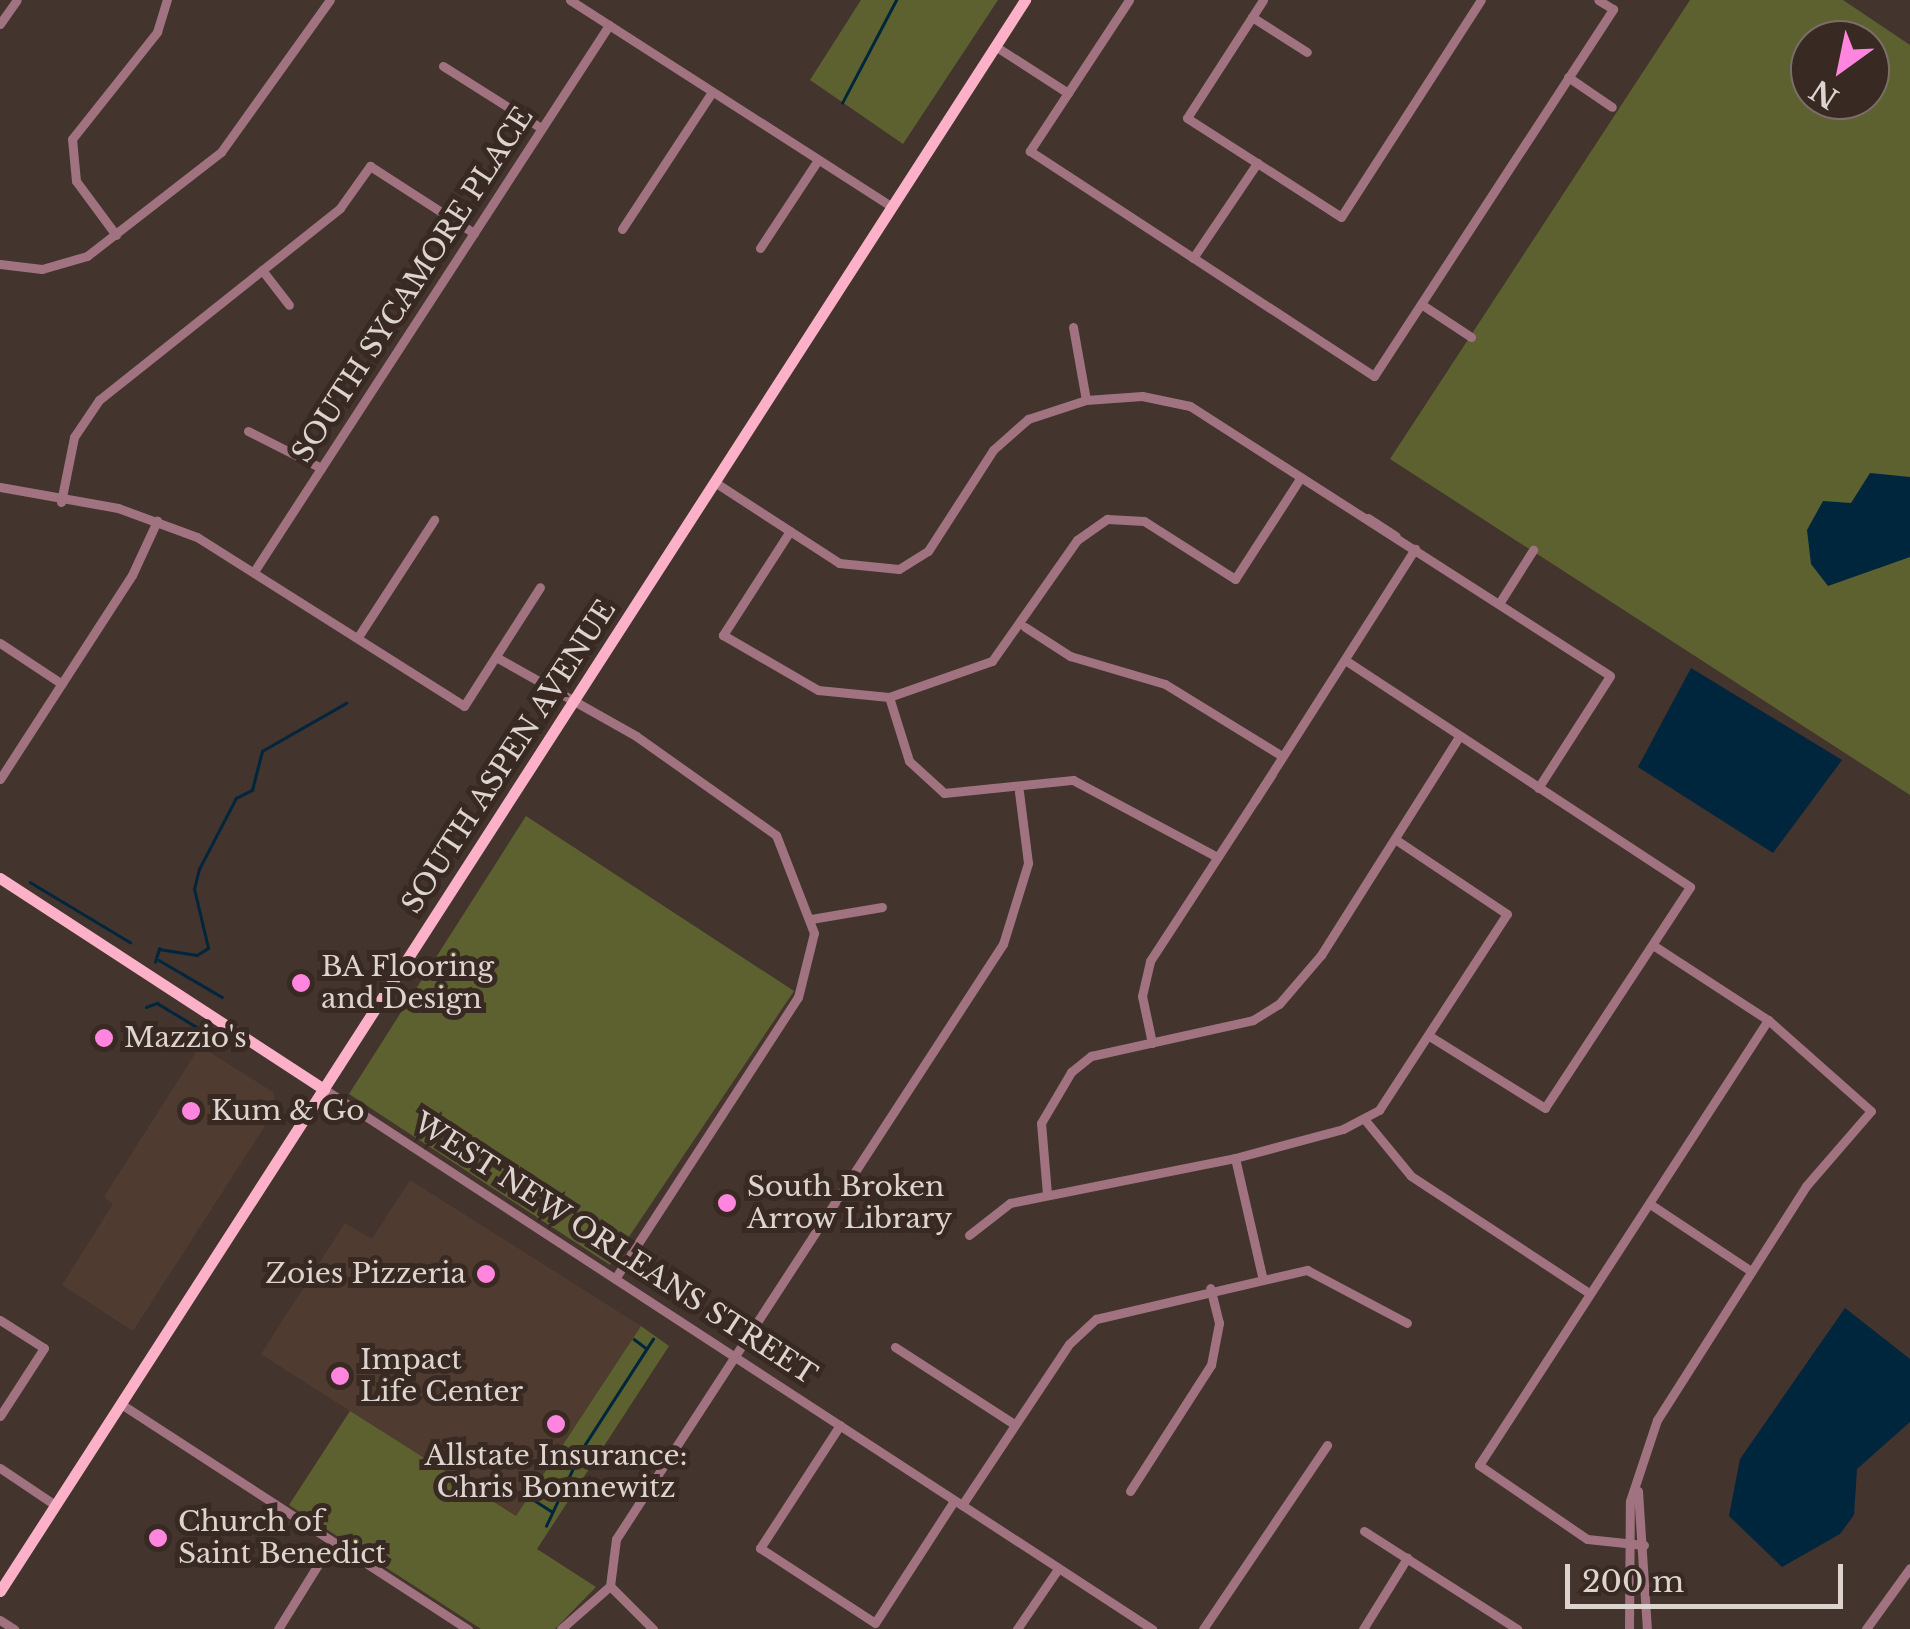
<!DOCTYPE html>
<html>
<head>
<meta charset="utf-8">
<style>
  body { margin:0 }
  #map { position:relative; width:1910px; height:1629px; overflow:hidden; background:#43342d; font-family:"Libre Baskerville",serif }
  div>[style] { position:absolute }
  .built>* { inset:0; background:#503b31 }
  .green>* { inset:0; background:#5d612f }
  .water>* { inset:0; background:#00263d }
  .stream>* { height:2.5px; margin:-1.25px; padding:0 1.25px; transform-origin:1.25px; border-radius:1.25px; background:#00263d }
  .minor>* { height:9px; margin:-4.5px; padding:0 4.5px; transform-origin:4.5px; border-radius:4.5px; background:#a17280 }
  .major>* { height:11px; margin:-5.5px; padding:0 5.5px; transform-origin:5.5px; border-radius:5.5px; background:#fdb1c8 }
  .dots>* { width:28px; height:28px; translate:-50% -50%; box-sizing:border-box; border:5px solid #382a23; border-radius:50% }
  span { translate:-50% -50%; white-space:nowrap; text-align:center; line-height:1.15; -webkit-text-stroke:10px #382a23; paint-order:stroke }
  .street-label { font-size:28px; color:#ddd3cf }
  .poi-label { font-size:28px; color:#ddd3cf }
  .left { translate:0 -50%; text-align:left }
  .right { translate:-100% -50%; text-align:right }
  .north { position:absolute; left:1790px; top:20px; width:100px; height:100px; box-sizing:border-box; background:#382a23; border:2px solid #7a6e68; border-radius:50%; rotate:213deg; font-size:28px; font-weight:700; line-height:40px; text-align:center; color:#ddd3cf }
  .north::after { content:''; display:block; margin:auto; width:35px; height:45px; background:#ff85de; clip-path:polygon(50% 0,100% 100%,50% 72%,0 100%) }
  .scale { position:absolute; left:1565px; top:1564px; width:278px; height:45px; box-sizing:border-box; border:5px solid #ddd3cf; border-top:0; padding-left:12px; font-size:30px; line-height:35px; white-space:nowrap; color:#ddd3cf; -webkit-text-stroke:8px #382a23; paint-order:stroke }
</style>
</head>
<body>
<div id="map">
  <div class="built">
    <i style="clip-path:polygon(200px 1046px,273px 1092px,277px 1107px,133px 1331px,62px 1285px,113px 1204px,104px 1197px)"></i>
    <i style="clip-path:polygon(410px 1180px,641px 1326px,515px 1517px,261px 1354px,345px 1223px,372px 1239px)"></i>
  </div>
  <div class="green">
    <i style="clip-path:polygon(861px 0,998px 0,903px 144px,810px 80px)"></i>
    <i style="clip-path:polygon(evenodd,1690px 0,1843px 0,1910px 45px,1910px 795px,1390px 459px,1690px 0,1810px 40px,1870px 40px,1870px 100px,1810px 100px,1810px 40px)"></i>
    <i style="clip-path:polygon(526px 816px,794px 991px,610px 1265px,349px 1094px)"></i>
    <i style="clip-path:polygon(641px 1326px,669px 1346px,537px 1549px,596px 1587px,555px 1629px,481px 1629px,289px 1505px,350px 1411px,516px 1516px)"></i>
  </div>
  <div class="water">
    <i style="clip-path:polygon(1870px 473px,1910px 477px,1910px 557px,1828px 586px,1811px 564px,1807px 530px,1823px 501px,1851px 503px)"></i>
    <i style="clip-path:polygon(1691px 668px,1842px 760px,1773px 853px,1638px 767px)"></i>
    <i style="clip-path:polygon(1845px 1308px,1910px 1359px,1910px 1422px,1857px 1469px,1854px 1515px,1840px 1534px,1782px 1567px,1729px 1516px,1740px 1459px)"></i>
  </div>
  <div class="stream">
    <i style="left:842px;top:103px;width:116px;rotate:-62.3deg"></i>
    <i style="left:30px;top:882px;width:117px;rotate:31deg"></i>
    <i style="left:159px;top:960px;width:73px;rotate:30.4deg"></i>
    <i style="left:155px;top:962px;width:14px;rotate:-73deg"></i>
    <i style="left:159px;top:949px;width:38px;rotate:9deg"></i>
    <i style="left:197px;top:955px;width:13px;rotate:-32deg"></i>
    <i style="left:208px;top:948px;width:61px;rotate:-103.3deg"></i>
    <i style="left:194px;top:889px;width:21px;rotate:-76deg"></i>
    <i style="left:199px;top:869px;width:80px;rotate:-62.5deg"></i>
    <i style="left:236px;top:798px;width:18px;rotate:-27deg"></i>
    <i style="left:252px;top:790px;width:40px;rotate:-75.6deg"></i>
    <i style="left:262px;top:751px;width:97px;rotate:-29.7deg"></i>
    <i style="left:146px;top:1007px;width:12px;rotate:-20deg"></i>
    <i style="left:157px;top:1003px;width:68px;rotate:31.1deg"></i>
    <i style="left:634px;top:1339px;width:15px;rotate:37deg"></i>
    <i style="left:531px;top:1498px;width:24px;rotate:33deg"></i>
    <i style="left:546px;top:1526px;width:85px;rotate:-64.9deg"></i>
    <i style="left:582px;top:1449px;width:131px;rotate:-57.2deg"></i>
  </div>
  <div class="minor">
    <i style="left:570px;top:0;width:383px;rotate:32.7deg"></i>
    <i style="left:1129px;top:0;width:181px;rotate:123.3deg"></i>
    <i style="left:1030px;top:151px;width:411px;rotate:33.2deg"></i>
    <i style="left:1374px;top:376px;width:438px;rotate:-56.9deg"></i>
    <i style="left:1613px;top:9px;width:17px;rotate:-149deg"></i>
    <i style="left:1263px;top:0;width:140px;rotate:122.8deg"></i>
    <i style="left:1187px;top:118px;width:183px;rotate:32.7deg"></i>
    <i style="left:1341px;top:217px;width:258px;rotate:-57.2deg"></i>
    <i style="left:1252px;top:17px;width:65px;rotate:32.5deg"></i>
    <i style="left:0;top:24px;width:29px;rotate:-55deg"></i>
    <i style="left:995px;top:46px;width:87px;rotate:32.8deg"></i>
    <i style="left:443px;top:66px;width:116px;rotate:32.3deg"></i>
    <i style="left:1568px;top:77px;width:53px;rotate:34.3deg"></i>
    <i style="left:622px;top:229px;width:164px;rotate:-56.7deg"></i>
    <i style="left:116px;top:235px;width:67px;rotate:-126.5deg"></i>
    <i style="left:76px;top:181px;width:42px;rotate:-95.4deg"></i>
    <i style="left:72px;top:139px;width:137px;rotate:-51.5deg"></i>
    <i style="left:157px;top:32px;width:34px;rotate:-73deg"></i>
    <i style="left:760px;top:248px;width:105px;rotate:-56.6deg"></i>
    <i style="left:1193px;top:258px;width:115px;rotate:-56deg"></i>
    <i style="left:0;top:264px;width:42px;rotate:6.8deg"></i>
    <i style="left:42px;top:269px;width:47px;rotate:-16.1deg"></i>
    <i style="left:87px;top:256px;width:170px;rotate:-37.8deg"></i>
    <i style="left:221px;top:152px;width:187px;rotate:-54.4deg"></i>
    <i style="left:262px;top:270px;width:44px;rotate:52.4deg"></i>
    <i style="left:1421px;top:304px;width:60px;rotate:33.4deg"></i>
    <i style="left:1073px;top:327px;width:74px;rotate:79.9deg"></i>
    <i style="left:248px;top:431px;width:82px;rotate:26.9deg"></i>
    <i style="left:716px;top:483px;width:147px;rotate:33deg"></i>
    <i style="left:839px;top:563px;width:60px;rotate:5.7deg"></i>
    <i style="left:899px;top:569px;width:34px;rotate:-32deg"></i>
    <i style="left:928px;top:551px;width:120px;rotate:-57.2deg"></i>
    <i style="left:993px;top:450px;width:47px;rotate:-41.5deg"></i>
    <i style="left:1028px;top:419px;width:61px;rotate:-18.1deg"></i>
    <i style="left:1086px;top:400px;width:56px;rotate:-4.1deg"></i>
    <i style="left:1142px;top:396px;width:49px;rotate:11.8deg"></i>
    <i style="left:1190px;top:406px;width:499px;rotate:32.7deg"></i>
    <i style="left:1610px;top:676px;width:133px;rotate:122.7deg"></i>
    <i style="left:0;top:487px;width:120px;rotate:10.1deg"></i>
    <i style="left:118px;top:508px;width:84px;rotate:20.2deg"></i>
    <i style="left:197px;top:537px;width:316px;rotate:32.3deg"></i>
    <i style="left:464px;top:706px;width:141px;rotate:-57.4deg"></i>
    <i style="left:61px;top:502px;width:66px;rotate:-78.7deg"></i>
    <i style="left:74px;top:437px;width:45px;rotate:-56deg"></i>
    <i style="left:99px;top:400px;width:308px;rotate:-38.5deg"></i>
    <i style="left:340px;top:208px;width:52px;rotate:-54.5deg"></i>
    <i style="left:370px;top:166px;width:124px;rotate:32.8deg"></i>
    <i style="left:1368px;top:518px;width:33px;rotate:33deg"></i>
    <i style="left:790px;top:531px;width:124px;rotate:122.8deg"></i>
    <i style="left:723px;top:635px;width:110px;rotate:30.1deg"></i>
    <i style="left:818px;top:690px;width:71px;rotate:5.6deg"></i>
    <i style="left:889px;top:697px;width:109px;rotate:-19.3deg"></i>
    <i style="left:992px;top:661px;width:148px;rotate:-54.9deg"></i>
    <i style="left:1077px;top:540px;width:37px;rotate:-35deg"></i>
    <i style="left:1107px;top:519px;width:37px;rotate:3deg"></i>
    <i style="left:1144px;top:521px;width:108px;rotate:32.5deg"></i>
    <i style="left:1235px;top:579px;width:121px;rotate:-57.1deg"></i>
    <i style="left:255px;top:570px;width:650px;rotate:-56.99deg"></i>
    <i style="left:1500px;top:602px;width:62px;rotate:-57.6deg"></i>
    <i style="left:1025px;top:627px;width:54px;rotate:32.8deg"></i>
    <i style="left:1070px;top:656px;width:99px;rotate:16.4deg"></i>
    <i style="left:1165px;top:684px;width:137px;rotate:31.6deg"></i>
    <i style="left:358px;top:637px;width:140px;rotate:-57deg"></i>
    <i style="left:0;top:643px;width:74px;rotate:33.5deg"></i>
    <i style="left:496px;top:657px;width:161px;rotate:29.4deg"></i>
    <i style="left:636px;top:736px;width:171px;rotate:35.3deg"></i>
    <i style="left:776px;top:835px;width:105px;rotate:68.8deg"></i>
    <i style="left:814px;top:933px;width:66px;rotate:104deg"></i>
    <i style="left:798px;top:997px;width:336px;rotate:123deg"></i>
    <i style="left:1345px;top:660px;width:413px;rotate:33.3deg"></i>
    <i style="left:1690px;top:887px;width:264px;rotate:123.3deg"></i>
    <i style="left:1545px;top:1108px;width:134px;rotate:-148.1deg"></i>
    <i style="left:889px;top:697px;width:67px;rotate:72.6deg"></i>
    <i style="left:909px;top:761px;width:47px;rotate:42.4deg"></i>
    <i style="left:944px;top:793px;width:130px;rotate:-5.8deg"></i>
    <i style="left:1073px;top:780px;width:163px;rotate:28.1deg"></i>
    <i style="left:0;top:779px;width:243px;rotate:-57.1deg"></i>
    <i style="left:132px;top:575px;width:60px;rotate:-65.2deg"></i>
    <i style="left:1255px;top:800px;width:298px;rotate:-57.5deg"></i>
    <i style="left:811px;top:919px;width:72px;rotate:-9.6deg"></i>
    <i style="left:1152px;top:1043px;width:48px;rotate:-102deg"></i>
    <i style="left:1142px;top:996px;width:36px;rotate:-77deg"></i>
    <i style="left:1150px;top:961px;width:223px;rotate:-56.9deg"></i>
    <i style="left:324px;top:1089px;width:989px;rotate:33.11deg"></i>
    <i style="left:1365px;top:1120px;width:72px;rotate:50.6deg"></i>
    <i style="left:1411px;top:1176px;width:213px;rotate:33.3deg"></i>
    <i style="left:1235px;top:1158px;width:121px;rotate:77.1deg"></i>
    <i style="left:1047px;top:1194px;width:71px;rotate:-94.8deg"></i>
    <i style="left:1041px;top:1123px;width:59px;rotate:-59.5deg"></i>
    <i style="left:1071px;top:1072px;width:26px;rotate:-39deg"></i>
    <i style="left:1091px;top:1056px;width:166px;rotate:-12.5deg"></i>
    <i style="left:1253px;top:1020px;width:31px;rotate:-32deg"></i>
    <i style="left:1279px;top:1004px;width:65px;rotate:-49.4deg"></i>
    <i style="left:1321px;top:955px;width:258px;rotate:-57.7deg"></i>
    <i style="left:1653px;top:1206px;width:118px;rotate:33.6deg"></i>
    <i style="left:969px;top:1235px;width:52px;rotate:-38deg"></i>
    <i style="left:1010px;top:1203px;width:229px;rotate:-11.3deg"></i>
    <i style="left:1235px;top:1158px;width:112px;rotate:-15deg"></i>
    <i style="left:1343px;top:1129px;width:41px;rotate:-27.8deg"></i>
    <i style="left:1379px;top:1110px;width:234px;rotate:-56.9deg"></i>
    <i style="left:1507px;top:914px;width:135px;rotate:-146.2deg"></i>
    <i style="left:0;top:1320px;width:52px;rotate:32.5deg"></i>
    <i style="left:44px;top:1348px;width:81px;rotate:122.9deg"></i>
    <i style="left:895px;top:1347px;width:142px;rotate:32.9deg"></i>
    <i style="left:121px;top:1404px;width:414px;rotate:33deg"></i>
    <i style="left:840px;top:1425px;width:147px;rotate:123deg"></i>
    <i style="left:760px;top:1548px;width:137px;rotate:33.1deg"></i>
    <i style="left:875px;top:1623px;width:145px;rotate:-57.1deg"></i>
    <i style="left:0;top:1468px;width:66px;rotate:33.9deg"></i>
    <i style="left:1130px;top:1491px;width:150px;rotate:-57.3deg"></i>
    <i style="left:1211px;top:1365px;width:43px;rotate:-79.2deg"></i>
    <i style="left:1219px;top:1323px;width:36px;rotate:-104deg"></i>
    <i style="left:1638px;top:1491px;width:138px;rotate:86.3deg"></i>
    <i style="left:962px;top:1505px;width:193px;rotate:-56.4deg"></i>
    <i style="left:1069px;top:1344px;width:37px;rotate:-43deg"></i>
    <i style="left:1096px;top:1319px;width:217px;rotate:-13.1deg"></i>
    <i style="left:1307px;top:1270px;width:113px;rotate:27.9deg"></i>
    <i style="left:1364px;top:1531px;width:182px;rotate:32.6deg"></i>
    <i style="left:1644px;top:1545px;width:57px;rotate:-174deg"></i>
    <i style="left:1587px;top:1539px;width:131px;rotate:-145.6deg"></i>
    <i style="left:1479px;top:1465px;width:531px;rotate:-57deg"></i>
    <i style="left:610px;top:1586px;width:61px;rotate:45deg"></i>
    <i style="left:0;top:1620px;width:17px;rotate:33deg"></i>
    <i style="left:278px;top:1629px;width:102px;rotate:-58.2deg"></i>
    <i style="left:561px;top:1629px;width:65px;rotate:-41.3deg"></i>
    <i style="left:610px;top:1586px;width:47px;rotate:-82.7deg"></i>
    <i style="left:616px;top:1539px;width:710px;rotate:-56.96deg"></i>
    <i style="left:1003px;top:944px;width:85px;rotate:-72.8deg"></i>
    <i style="left:1028px;top:863px;width:72px;rotate:-97.2deg"></i>
    <i style="left:1017px;top:1629px;width:73px;rotate:-55.7deg"></i>
    <i style="left:1203px;top:1629px;width:222px;rotate:-56deg"></i>
    <i style="left:1363px;top:1629px;width:84px;rotate:-58.2deg"></i>
    <i style="left:1629px;top:1629px;width:128px;rotate:-89.6deg"></i>
    <i style="left:1630px;top:1501px;width:85px;rotate:-71.6deg"></i>
    <i style="left:1657px;top:1420px;width:277px;rotate:-57.5deg"></i>
    <i style="left:1806px;top:1186px;width:99px;rotate:-49.1deg"></i>
    <i style="left:1871px;top:1111px;width:137px;rotate:-138.5deg"></i>
    <i style="left:1768px;top:1020px;width:137px;rotate:-146.9deg"></i>
    <i style="left:1866px;top:1629px;width:75px;rotate:-54.2deg"></i>
  </div>
  <div class="major">
    <i style="left:0;top:878px;width:387px;rotate:33.1deg"></i>
    <i style="left:0;top:1591px;width:1893px;rotate:-57.21deg"></i>
  </div>
  <div class="dots">
    <i style="left:301px;top:983px;background:#ff85de"></i>
    <i style="left:104px;top:1038px;background:#ff85de"></i>
    <i style="left:191px;top:1111px;background:#ff85de"></i>
    <i style="left:727px;top:1203px;background:#ff85de"></i>
    <i style="left:486px;top:1274px;background:#ff85de"></i>
    <i style="left:340px;top:1376px;background:#ff85de"></i>
    <i style="left:556px;top:1424px;background:#ff85de"></i>
    <i style="left:158px;top:1538px;background:#ff85de"></i>
  </div>
  <div class="street-label">
    <span style="left:413px;top:285px;rotate:-57deg">SOUTH SYCAMORE PLACE</span>
    <span style="left:509px;top:757px;rotate:-57deg">SOUTH ASPEN AVENUE</span>
    <span style="left:615px;top:1249px;rotate:33deg">WEST NEW ORLEANS STREET</span>
  </div>
  <div class="poi-label">
    <span class="left" style="left:321px;top:983px">BA Flooring<br>and Design</span>
    <span class="left" style="left:124px;top:1038px">Mazzio's</span>
    <span class="left" style="left:211px;top:1111px">Kum &amp; Go</span>
    <span class="left" style="left:747px;top:1203px">South Broken<br>Arrow Library</span>
    <span class="right" style="left:466px;top:1274px">Zoies Pizzeria</span>
    <span class="left" style="left:360px;top:1376px">Impact<br>Life Center</span>
    <span style="left:556px;top:1472px">Allstate Insurance:<br>Chris Bonnewitz</span>
    <span class="left" style="left:178px;top:1538px">Church of<br>Saint Benedict</span>
  </div>
  <div class="north">N</div>
  <div class="scale">200 m</div>
</div>
</body>
</html>
